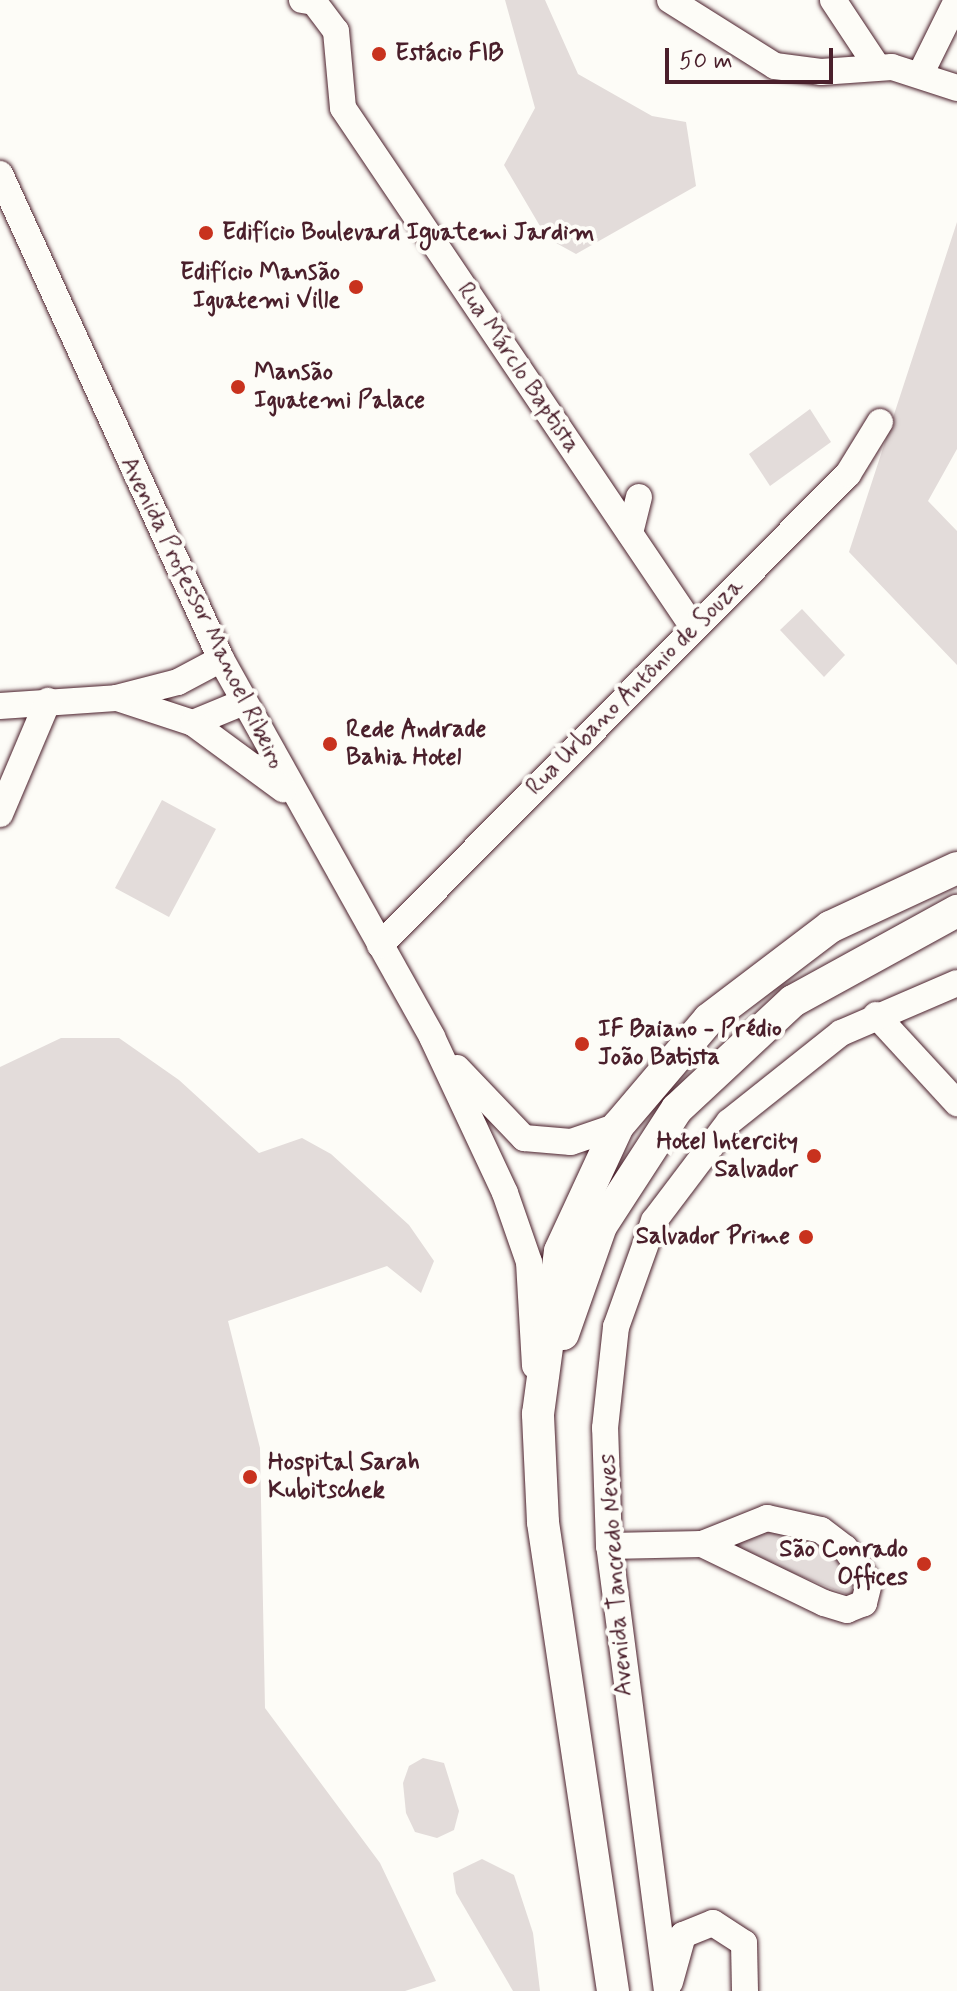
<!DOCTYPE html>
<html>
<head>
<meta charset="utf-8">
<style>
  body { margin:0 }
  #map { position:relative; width:957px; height:1991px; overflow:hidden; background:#fdfcf7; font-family:Mynerve,sans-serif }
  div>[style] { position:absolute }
  .green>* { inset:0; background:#e3dcda }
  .roads { filter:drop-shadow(0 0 2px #4a1f2b) drop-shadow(0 0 2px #4a1f2b) }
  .minor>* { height:26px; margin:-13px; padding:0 13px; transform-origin:13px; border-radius:13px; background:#fdfcf7 }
  .major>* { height:32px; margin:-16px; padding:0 16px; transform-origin:16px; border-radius:16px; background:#fdfcf7 }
  .dots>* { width:22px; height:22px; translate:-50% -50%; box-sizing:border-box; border:4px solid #fdfcf7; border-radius:50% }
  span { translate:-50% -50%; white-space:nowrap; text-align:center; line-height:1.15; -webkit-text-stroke:8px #fdfcf7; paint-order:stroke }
  .poi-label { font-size:24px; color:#4a1f2b; font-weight:700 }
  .left { translate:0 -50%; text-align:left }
  .right { translate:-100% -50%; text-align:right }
  .street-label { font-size:24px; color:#4a1f2b }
  .scale { position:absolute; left:665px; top:48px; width:168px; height:36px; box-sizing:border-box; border:4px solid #4a1f2b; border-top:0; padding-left:10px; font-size:24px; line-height:28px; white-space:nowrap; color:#4a1f2b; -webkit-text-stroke:6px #fdfcf7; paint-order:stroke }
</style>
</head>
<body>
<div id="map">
  <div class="green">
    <i style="clip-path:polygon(505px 0,545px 0,578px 74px,652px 116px,686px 122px,696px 186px,576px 254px,547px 238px,504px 165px,535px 108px)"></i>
    <i style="clip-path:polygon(957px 222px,957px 449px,928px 501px,957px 531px,957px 665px,849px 552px)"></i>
    <i style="clip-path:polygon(810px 409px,831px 442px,770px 486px,749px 454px)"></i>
    <i style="clip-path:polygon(802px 609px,845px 655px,824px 677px,780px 630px)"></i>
    <i style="clip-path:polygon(162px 800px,216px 829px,169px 917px,115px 888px)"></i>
    <i style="clip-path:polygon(61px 1038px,119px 1038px,179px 1080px,259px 1153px,302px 1138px,331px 1154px,409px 1225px,434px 1261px,421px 1293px,387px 1266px,228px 1321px,260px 1448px,265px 1708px,380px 1863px,436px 1981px,405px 1991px,0 1991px,0 1067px)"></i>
    <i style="clip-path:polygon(752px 1529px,818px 1537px,862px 1576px,856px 1598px,714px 1542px)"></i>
    <i style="clip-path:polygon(423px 1758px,444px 1763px,459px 1811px,454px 1830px,437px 1838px,415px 1832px,406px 1813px,403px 1783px,409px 1766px)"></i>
    <i style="clip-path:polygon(482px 1859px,514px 1875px,533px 1933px,540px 1991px,513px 1991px,456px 1893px,453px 1873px)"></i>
  </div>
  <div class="roads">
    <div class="minor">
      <i style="left:302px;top:0;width:12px;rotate:9deg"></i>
      <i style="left:314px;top:2px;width:36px;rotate:53deg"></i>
      <i style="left:336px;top:31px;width:77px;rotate:84.8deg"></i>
      <i style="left:343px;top:108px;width:626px;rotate:56.01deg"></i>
      <i style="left:670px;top:0;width:124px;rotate:32.2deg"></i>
      <i style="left:775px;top:66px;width:46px;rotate:7.4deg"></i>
      <i style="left:821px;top:72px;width:71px;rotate:-4deg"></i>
      <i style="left:892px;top:67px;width:68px;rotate:17.9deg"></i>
      <i style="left:833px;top:0;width:78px;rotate:56.5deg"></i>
      <i style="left:920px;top:75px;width:84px;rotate:-63.7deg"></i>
      <i style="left:0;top:174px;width:533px;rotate:65.5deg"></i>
      <i style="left:221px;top:659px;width:433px;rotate:60.8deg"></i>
      <i style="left:432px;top:1037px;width:172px;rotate:64.9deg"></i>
      <i style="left:505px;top:1193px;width:73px;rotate:70.8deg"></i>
      <i style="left:529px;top:1262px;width:104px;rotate:86.7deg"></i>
      <i style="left:630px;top:533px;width:37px;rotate:-76deg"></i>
      <i style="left:117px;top:698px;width:80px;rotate:18.2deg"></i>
      <i style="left:193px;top:723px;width:55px;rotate:-22.4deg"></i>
      <i style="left:0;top:706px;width:116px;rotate:-3.9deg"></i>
      <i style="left:116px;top:698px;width:64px;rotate:-14.5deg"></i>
      <i style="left:178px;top:682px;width:49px;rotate:-28.1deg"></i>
      <i style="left:193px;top:723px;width:112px;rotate:36.3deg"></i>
      <i style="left:0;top:814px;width:123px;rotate:-67deg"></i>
      <i style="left:380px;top:945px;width:664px;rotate:-45.18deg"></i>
      <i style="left:848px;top:474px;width:61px;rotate:-58.4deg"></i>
      <i style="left:876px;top:1015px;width:120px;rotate:47.4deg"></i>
      <i style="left:457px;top:1068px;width:97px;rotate:46.3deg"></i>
      <i style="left:524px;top:1138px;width:47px;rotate:4.9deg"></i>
      <i style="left:571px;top:1142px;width:50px;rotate:-18.8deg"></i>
      <i style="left:767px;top:1518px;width:55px;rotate:12.5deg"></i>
      <i style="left:821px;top:1530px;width:30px;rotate:37deg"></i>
      <i style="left:845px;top:1548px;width:42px;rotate:55.6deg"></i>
      <i style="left:869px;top:1583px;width:21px;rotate:104deg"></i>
      <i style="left:864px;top:1603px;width:18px;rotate:158deg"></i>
      <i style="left:847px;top:1610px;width:24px;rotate:-163deg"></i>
      <i style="left:824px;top:1603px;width:136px;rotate:-154.2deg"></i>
      <i style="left:702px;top:1544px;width:70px;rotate:-21.8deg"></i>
      <i style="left:609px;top:1546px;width:93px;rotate:-1.2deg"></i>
      <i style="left:670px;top:1982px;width:49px;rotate:-74.5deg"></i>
      <i style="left:683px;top:1935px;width:32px;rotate:-22deg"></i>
      <i style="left:713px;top:1923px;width:37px;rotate:33deg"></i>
      <i style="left:744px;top:1943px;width:48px;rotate:88.8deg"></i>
      <i style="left:667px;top:1991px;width:449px;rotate:-97.4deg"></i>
      <i style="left:609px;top:1546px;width:118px;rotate:-91.9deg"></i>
      <i style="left:605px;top:1428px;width:102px;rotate:-83.8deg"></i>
      <i style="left:616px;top:1327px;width:113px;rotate:-70.3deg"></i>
      <i style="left:654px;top:1221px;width:124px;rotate:-52.9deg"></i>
      <i style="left:729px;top:1122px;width:143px;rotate:-38.5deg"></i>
      <i style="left:841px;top:1033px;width:126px;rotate:-23.3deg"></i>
    </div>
    <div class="major">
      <i style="left:563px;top:1334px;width:114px;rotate:-70.6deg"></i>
      <i style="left:601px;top:1226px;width:140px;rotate:-57deg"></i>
      <i style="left:677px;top:1109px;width:158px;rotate:-43deg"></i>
      <i style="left:793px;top:1001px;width:187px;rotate:-28.8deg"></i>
      <i style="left:613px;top:1991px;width:474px;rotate:-98.5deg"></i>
      <i style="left:543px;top:1522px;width:108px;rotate:-92.7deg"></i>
      <i style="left:538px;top:1414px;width:164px;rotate:-82.3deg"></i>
      <i style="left:560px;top:1251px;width:138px;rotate:-65.1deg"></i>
      <i style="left:618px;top:1126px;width:140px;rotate:-49.6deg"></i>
      <i style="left:709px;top:1019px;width:152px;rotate:-37.2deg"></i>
      <i style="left:830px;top:927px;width:140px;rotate:-24.9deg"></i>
    </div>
  </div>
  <div class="dots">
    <i style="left:379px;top:54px;background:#c8321e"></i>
    <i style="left:206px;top:233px;background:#c8321e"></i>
    <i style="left:356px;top:287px;background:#c8321e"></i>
    <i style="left:238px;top:387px;background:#c8321e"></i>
    <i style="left:330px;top:744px;background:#c8321e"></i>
    <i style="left:582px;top:1044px;background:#c8321e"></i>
    <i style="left:814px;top:1156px;background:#c8321e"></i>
    <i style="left:806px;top:1237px;background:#c8321e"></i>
    <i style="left:250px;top:1477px;background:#c8321e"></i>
    <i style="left:924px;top:1564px;background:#c8321e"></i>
  </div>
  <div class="poi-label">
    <span class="left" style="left:395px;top:54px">Estácio FIB</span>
    <span class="left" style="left:222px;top:233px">Edifício Boulevard Iguatemi Jardim</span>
    <span class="right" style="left:340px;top:287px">Edifício Mansão<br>Iguatemi Ville</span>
    <span class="left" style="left:254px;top:387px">Mansão<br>Iguatemi Palace</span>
    <span class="left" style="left:346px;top:744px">Rede Andrade<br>Bahia Hotel</span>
    <span class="left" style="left:598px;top:1044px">IF Baiano - Prédio<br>João Batista</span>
    <span class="right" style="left:798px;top:1156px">Hotel Intercity<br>Salvador</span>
    <span class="right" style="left:790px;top:1237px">Salvador Prime</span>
    <span class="left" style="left:268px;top:1477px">Hospital Sarah<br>Kubitschek</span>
    <span class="right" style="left:908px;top:1564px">São Conrado<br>Offices</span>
  </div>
  <div class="street-label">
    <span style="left:518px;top:368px;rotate:56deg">Rua Márclo Baptista</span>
    <span style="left:202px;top:613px;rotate:64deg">Avenida Professor Manoel Ribeiro</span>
    <span style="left:635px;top:687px;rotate:-45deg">Rua Urbano Antônio de Souza</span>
    <span style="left:616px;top:1575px;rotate:-94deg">Avenida Tancredo Neves</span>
  </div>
  <div class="scale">50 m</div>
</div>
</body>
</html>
